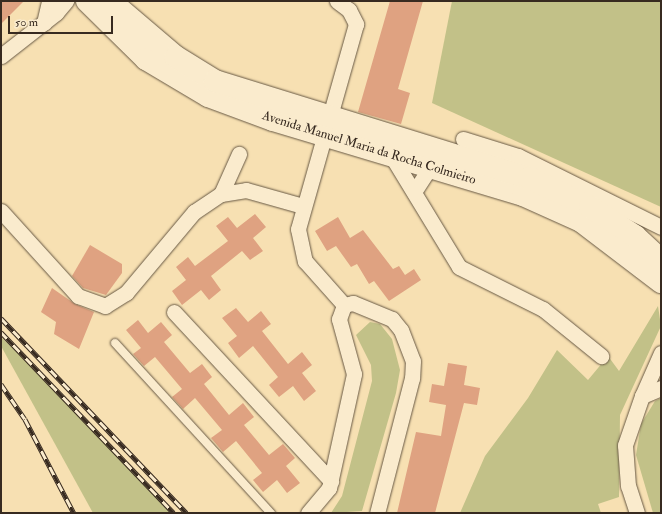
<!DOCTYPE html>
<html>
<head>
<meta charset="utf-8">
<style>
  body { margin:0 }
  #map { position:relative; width:662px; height:514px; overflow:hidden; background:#f7e0b2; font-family:"IM FELL Double Pica",serif }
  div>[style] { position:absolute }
  .green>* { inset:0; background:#c2c188 }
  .building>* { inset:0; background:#dfa281 }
  .roads { filter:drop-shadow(0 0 1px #675844) drop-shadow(0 0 1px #675844) }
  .lane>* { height:8px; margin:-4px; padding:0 4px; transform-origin:4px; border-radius:4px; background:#faebcd }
  .street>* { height:15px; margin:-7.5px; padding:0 7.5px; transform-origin:7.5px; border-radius:7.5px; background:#faebcd }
  .secondary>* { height:22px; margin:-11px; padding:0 11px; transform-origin:11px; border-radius:11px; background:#faebcd }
  .rail>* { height:4.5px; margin-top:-2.25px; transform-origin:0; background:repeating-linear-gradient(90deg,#faebcd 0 9px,#372a20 0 18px); box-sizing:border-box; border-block:1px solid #372a20 }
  span { translate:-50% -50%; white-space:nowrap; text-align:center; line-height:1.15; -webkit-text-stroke:3px #faebcd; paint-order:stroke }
  .street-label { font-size:13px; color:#372a20 }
  .frame { position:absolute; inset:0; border:2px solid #372a20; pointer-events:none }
  .scale { position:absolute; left:8px; top:16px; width:105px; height:18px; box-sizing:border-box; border:2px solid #372a20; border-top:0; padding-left:5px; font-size:12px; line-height:14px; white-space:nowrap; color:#372a20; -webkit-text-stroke:3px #faebcd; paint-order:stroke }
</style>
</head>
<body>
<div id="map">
  <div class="green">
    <i style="clip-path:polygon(452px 1px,661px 1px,661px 207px,432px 103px)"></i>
    <i style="clip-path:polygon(658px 306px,661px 326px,620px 415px,619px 497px,598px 504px,601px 513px,460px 513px,485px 456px,528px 398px,557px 350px,588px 380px,608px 356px,619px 371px)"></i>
    <i style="clip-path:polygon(370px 322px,380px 324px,392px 339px,400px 370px,396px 393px,362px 511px,331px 513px,342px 496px,372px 381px,371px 365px,356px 335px)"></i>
    <i style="clip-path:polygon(1px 337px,14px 349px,172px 513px,93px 513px,1px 346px)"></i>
    <i style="clip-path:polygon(661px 398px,661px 513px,653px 513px,636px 455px,641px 424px,655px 401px)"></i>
  </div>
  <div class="building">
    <i style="clip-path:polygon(1px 1px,24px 1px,1px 24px)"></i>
    <i style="clip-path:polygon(390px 1px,423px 1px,398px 89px,410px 93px,401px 124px,358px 112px)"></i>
    <i style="clip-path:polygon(255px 214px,266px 227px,253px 238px,263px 251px,250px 260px,242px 251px,211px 276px,221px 290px,209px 300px,201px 290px,182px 305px,172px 291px,186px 280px,176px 267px,188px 257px,195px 266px,228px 241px,216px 226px,228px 217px,237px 228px)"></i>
    <i style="clip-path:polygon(338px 217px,350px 238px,363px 230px,393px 269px,399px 266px,405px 275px,414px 269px,421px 280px,389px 301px,374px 281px,369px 284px,357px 264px,351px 267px,336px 246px,327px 251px,315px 231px)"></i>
    <i style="clip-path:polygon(90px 245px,122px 264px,122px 273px,106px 295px,83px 288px,72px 276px)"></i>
    <i style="clip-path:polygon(52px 288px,75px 304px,94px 312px,79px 349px,54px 334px,56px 322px,41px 312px)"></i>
    <i style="clip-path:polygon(236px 308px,248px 322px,261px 311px,271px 324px,262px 331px,288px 364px,302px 352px,312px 365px,302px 373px,316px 391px,304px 401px,293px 386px,279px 397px,269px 385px,278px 377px,253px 346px,239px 358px,228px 343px,237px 336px,222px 318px)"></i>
    <i style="clip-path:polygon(138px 320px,148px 333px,161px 322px,172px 335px,164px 342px,190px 373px,202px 364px,212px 377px,204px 384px,229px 415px,243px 403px,254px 417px,244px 425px,269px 455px,283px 444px,295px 458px,286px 466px,300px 483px,287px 493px,277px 480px,263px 492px,253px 480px,262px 473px,236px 441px,223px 452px,211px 438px,222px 430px,195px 398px,183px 409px,172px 397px,182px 389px,155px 357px,144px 366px,133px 354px,141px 348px,126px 330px)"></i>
    <i style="clip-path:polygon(448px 363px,467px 366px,464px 385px,480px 388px,477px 405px,464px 403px,435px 513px,397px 513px,416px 432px,441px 436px,446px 405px,429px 402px,432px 384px,444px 386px)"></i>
  </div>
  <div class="roads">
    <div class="lane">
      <i style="left:115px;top:343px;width:231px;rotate:47.5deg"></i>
    </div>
    <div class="street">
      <i style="left:337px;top:1px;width:15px;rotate:37deg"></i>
      <i style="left:349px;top:10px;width:16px;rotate:63deg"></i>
      <i style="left:356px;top:24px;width:213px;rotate:105.8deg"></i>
      <i style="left:298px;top:229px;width:33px;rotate:78deg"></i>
      <i style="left:305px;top:261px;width:59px;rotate:48.4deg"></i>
      <i style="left:44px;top:23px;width:23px;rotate:-77deg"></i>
      <i style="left:1px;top:56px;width:70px;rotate:-38deg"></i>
      <i style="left:56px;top:13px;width:16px;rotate:-50deg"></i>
      <i style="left:463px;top:139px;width:58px;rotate:17.2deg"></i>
      <i style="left:518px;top:156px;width:160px;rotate:26.4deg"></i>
      <i style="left:391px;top:155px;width:131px;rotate:58.7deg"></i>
      <i style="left:459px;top:267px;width:94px;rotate:26.6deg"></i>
      <i style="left:543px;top:309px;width:75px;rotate:39deg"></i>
      <i style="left:414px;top:192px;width:31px;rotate:-57deg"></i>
      <i style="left:221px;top:194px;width:25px;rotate:-9deg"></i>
      <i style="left:246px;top:190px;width:59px;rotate:15.7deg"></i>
      <i style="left:1px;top:211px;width:115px;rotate:47.8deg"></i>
      <i style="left:78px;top:296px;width:29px;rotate:20deg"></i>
      <i style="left:105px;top:306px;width:25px;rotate:-32deg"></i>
      <i style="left:126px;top:293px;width:106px;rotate:-50deg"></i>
      <i style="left:194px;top:212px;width:32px;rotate:-34deg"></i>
      <i style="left:221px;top:194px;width:44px;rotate:-65.8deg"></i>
      <i style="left:174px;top:312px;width:231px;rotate:47.1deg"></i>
      <i style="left:661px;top:353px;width:47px;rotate:113.8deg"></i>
      <i style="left:642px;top:396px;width:21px;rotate:-23deg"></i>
      <i style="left:308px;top:513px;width:33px;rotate:-50deg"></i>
      <i style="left:329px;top:488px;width:117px;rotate:-77.6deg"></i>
      <i style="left:354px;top:374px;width:57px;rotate:-105.3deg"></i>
      <i style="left:339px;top:319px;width:15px;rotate:-70deg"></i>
      <i style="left:344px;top:305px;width:9px;rotate:-13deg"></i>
      <i style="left:353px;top:303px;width:42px;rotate:22.3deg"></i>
      <i style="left:392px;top:319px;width:14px;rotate:51deg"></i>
      <i style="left:401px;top:330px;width:33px;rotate:69deg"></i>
      <i style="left:413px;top:361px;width:17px;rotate:93deg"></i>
      <i style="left:412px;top:378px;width:139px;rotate:104.5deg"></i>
      <i style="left:637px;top:513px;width:28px;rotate:-108deg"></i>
      <i style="left:628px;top:486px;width:41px;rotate:-94.2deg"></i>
      <i style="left:625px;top:445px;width:52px;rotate:-70.9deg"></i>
    </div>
    <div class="secondary">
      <i style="left:87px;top:1px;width:83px;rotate:44.5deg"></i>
      <i style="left:146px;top:59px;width:72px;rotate:30.8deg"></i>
      <i style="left:208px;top:96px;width:69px;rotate:20.3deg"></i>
      <i style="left:273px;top:120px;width:261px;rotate:16.7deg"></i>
      <i style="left:523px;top:195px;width:64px;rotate:24.1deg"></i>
      <i style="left:581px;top:221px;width:101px;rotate:37.3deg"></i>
      <i style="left:110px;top:1px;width:87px;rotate:40.3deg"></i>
      <i style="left:176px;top:57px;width:46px;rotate:31.6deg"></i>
      <i style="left:215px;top:81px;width:329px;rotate:17.2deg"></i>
      <i style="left:529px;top:178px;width:68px;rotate:25.4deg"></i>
      <i style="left:590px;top:207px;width:54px;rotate:32.8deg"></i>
      <i style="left:635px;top:236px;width:35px;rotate:43deg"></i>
    </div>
  </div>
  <div class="rail">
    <i style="left:1px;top:318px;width:269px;rotate:46.4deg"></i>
    <i style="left:1px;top:332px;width:250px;rotate:46.3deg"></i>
    <i style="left:1px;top:384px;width:42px;rotate:55.6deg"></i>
    <i style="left:25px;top:419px;width:106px;rotate:62.5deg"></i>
  </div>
  <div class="street-label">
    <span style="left:369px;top:148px;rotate:17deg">Avenida Manuel Maria da Rocha Colmieiro</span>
  </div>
  <div class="frame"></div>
  <div class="scale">50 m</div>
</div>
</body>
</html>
